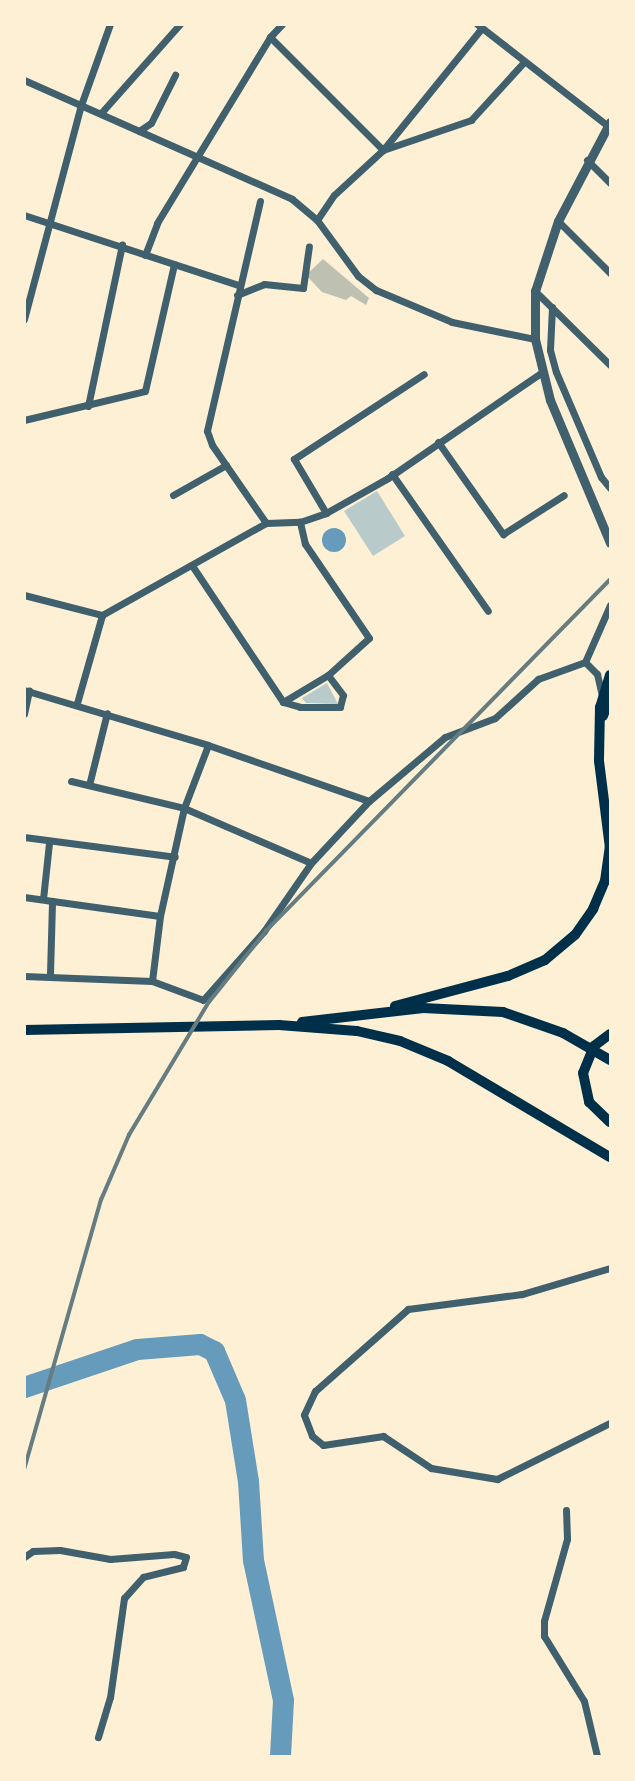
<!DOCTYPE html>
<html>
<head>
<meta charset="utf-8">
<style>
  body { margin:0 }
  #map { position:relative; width:635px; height:1781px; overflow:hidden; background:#fdf0d5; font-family:"Golos Text",sans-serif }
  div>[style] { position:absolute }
  .green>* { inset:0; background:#b9caca }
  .water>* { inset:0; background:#669bbc }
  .round { border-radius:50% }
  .river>* { height:21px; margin:-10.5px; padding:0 10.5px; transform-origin:10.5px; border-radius:10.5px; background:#669bbc }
  .building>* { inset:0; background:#bec0b2 }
  .minor>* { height:7px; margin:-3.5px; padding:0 3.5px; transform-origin:3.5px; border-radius:3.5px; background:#3f606c }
  .tertiary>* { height:9px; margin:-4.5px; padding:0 4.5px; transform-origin:4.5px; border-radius:4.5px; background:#3f606c }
  .primary>* { height:10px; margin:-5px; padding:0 5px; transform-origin:5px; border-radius:5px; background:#003049 }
  .trunk>* { height:10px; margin:-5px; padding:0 5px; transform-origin:5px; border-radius:5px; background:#003049 }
  .rail>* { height:3.5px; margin:-1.75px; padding:0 1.75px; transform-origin:1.75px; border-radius:1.75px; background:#657d81 }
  span { translate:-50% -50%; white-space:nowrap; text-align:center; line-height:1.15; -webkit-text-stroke:6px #fdf0d5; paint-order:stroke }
  .frame { position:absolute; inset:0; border:26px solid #fdf0d5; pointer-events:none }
</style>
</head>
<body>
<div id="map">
  <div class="green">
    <i style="clip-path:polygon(377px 491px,405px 536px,373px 556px,344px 511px)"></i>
    <i style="clip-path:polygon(327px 683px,338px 704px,306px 703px,302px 698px)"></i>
  </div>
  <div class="water">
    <i class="round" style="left:322px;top:528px;width:24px;height:24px"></i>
  </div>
  <div class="river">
    <i style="left:24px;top:1387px;width:119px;rotate:-18.6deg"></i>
    <i style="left:137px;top:1349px;width:63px;rotate:-4.5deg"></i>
    <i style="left:200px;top:1344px;width:16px;rotate:27deg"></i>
    <i style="left:214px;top:1351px;width:53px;rotate:66.8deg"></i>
    <i style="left:235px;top:1400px;width:82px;rotate:80.9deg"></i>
    <i style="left:248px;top:1481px;width:79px;rotate:86.4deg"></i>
    <i style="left:253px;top:1560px;width:143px;rotate:77.9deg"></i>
    <i style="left:283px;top:1700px;width:56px;rotate:93.1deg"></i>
  </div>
  <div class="building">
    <i style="clip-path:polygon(323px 259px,369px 298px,366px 305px,351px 296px,346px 300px,322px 292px,306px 275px)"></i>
  </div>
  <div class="minor">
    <i style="left:477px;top:24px;width:166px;rotate:37.9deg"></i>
    <i style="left:270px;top:37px;width:160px;rotate:45deg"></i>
    <i style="left:383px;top:150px;width:93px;rotate:-18.8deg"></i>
    <i style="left:471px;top:120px;width:77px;rotate:-47.6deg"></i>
    <i style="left:24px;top:80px;width:293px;rotate:23.9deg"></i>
    <i style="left:292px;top:199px;width:33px;rotate:40deg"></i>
    <i style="left:317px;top:220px;width:69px;rotate:53.8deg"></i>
    <i style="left:358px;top:276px;width:23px;rotate:38deg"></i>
    <i style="left:376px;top:290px;width:82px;rotate:22.8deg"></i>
    <i style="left:452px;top:322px;width:85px;rotate:11.6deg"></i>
    <i style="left:101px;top:113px;width:119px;rotate:-48.4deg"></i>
    <i style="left:139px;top:131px;width:14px;rotate:-34deg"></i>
    <i style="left:151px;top:123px;width:54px;rotate:-63.4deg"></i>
    <i style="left:587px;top:160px;width:33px;rotate:45deg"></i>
    <i style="left:260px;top:201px;width:236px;rotate:103deg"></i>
    <i style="left:207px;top:431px;width:15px;rotate:70deg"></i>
    <i style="left:212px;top:445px;width:95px;rotate:55.3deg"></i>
    <i style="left:24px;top:215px;width:225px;rotate:18.1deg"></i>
    <i style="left:317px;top:220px;width:30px;rotate:-56deg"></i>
    <i style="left:334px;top:195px;width:67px;rotate:-42.6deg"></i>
    <i style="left:383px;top:150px;width:156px;rotate:-51deg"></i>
    <i style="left:558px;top:221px;width:74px;rotate:45deg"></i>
    <i style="left:145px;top:255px;width:34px;rotate:-69deg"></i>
    <i style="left:157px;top:223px;width:218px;rotate:-58.7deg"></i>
    <i style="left:270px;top:37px;width:18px;rotate:-47deg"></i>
    <i style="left:535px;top:291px;width:105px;rotate:44.6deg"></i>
    <i style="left:237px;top:295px;width:29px;rotate:-22deg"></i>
    <i style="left:264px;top:284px;width:39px;rotate:6deg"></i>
    <i style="left:303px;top:288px;width:42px;rotate:-81.9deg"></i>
    <i style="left:552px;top:307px;width:43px;rotate:92.7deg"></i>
    <i style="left:550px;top:350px;width:23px;rotate:75deg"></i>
    <i style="left:556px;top:372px;width:114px;rotate:66.8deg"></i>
    <i style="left:601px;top:477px;width:14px;rotate:51deg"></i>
    <i style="left:24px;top:319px;width:221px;rotate:-75.1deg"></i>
    <i style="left:81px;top:105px;width:86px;rotate:-70.3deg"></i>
    <i style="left:88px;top:406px;width:165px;rotate:-78.1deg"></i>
    <i style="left:24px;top:420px;width:124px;rotate:-13.5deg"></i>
    <i style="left:145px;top:391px;width:130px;rotate:-77.1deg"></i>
    <i style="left:438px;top:442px;width:113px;rotate:54.8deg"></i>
    <i style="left:503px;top:534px;width:72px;rotate:-32.6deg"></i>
    <i style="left:392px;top:474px;width:167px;rotate:55deg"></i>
    <i style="left:173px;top:495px;width:61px;rotate:-29.5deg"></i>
    <i style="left:326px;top:513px;width:63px;rotate:-120.7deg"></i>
    <i style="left:294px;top:459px;width:155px;rotate:-33.2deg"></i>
    <i style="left:193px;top:567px;width:162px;rotate:56.3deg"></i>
    <i style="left:24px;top:595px;width:81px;rotate:14.4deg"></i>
    <i style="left:102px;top:615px;width:188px;rotate:-29.3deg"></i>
    <i style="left:266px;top:523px;width:34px;rotate:-2deg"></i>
    <i style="left:300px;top:522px;width:28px;rotate:-19deg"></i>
    <i style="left:326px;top:513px;width:71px;rotate:-29.4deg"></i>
    <i style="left:388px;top:478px;width:187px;rotate:-34.5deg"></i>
    <i style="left:585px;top:662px;width:17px;rotate:45deg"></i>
    <i style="left:597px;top:674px;width:23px;rotate:77deg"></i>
    <i style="left:24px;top:690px;width:192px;rotate:16.6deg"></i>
    <i style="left:208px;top:745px;width:170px;rotate:19.2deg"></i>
    <i style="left:283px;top:702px;width:52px;rotate:-31deg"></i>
    <i style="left:328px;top:675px;width:55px;rotate:-42.1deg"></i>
    <i style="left:369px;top:638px;width:114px;rotate:-124.2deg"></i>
    <i style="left:305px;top:544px;width:23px;rotate:-103deg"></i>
    <i style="left:283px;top:702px;width:18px;rotate:16deg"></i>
    <i style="left:300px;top:707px;width:40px"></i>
    <i style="left:340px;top:707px;width:12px;rotate:-76deg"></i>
    <i style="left:343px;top:695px;width:25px;rotate:-127deg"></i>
    <i style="left:77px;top:703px;width:91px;rotate:-74.1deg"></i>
    <i style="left:24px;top:714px;width:24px;rotate:-78deg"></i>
    <i style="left:71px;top:781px;width:116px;rotate:13.4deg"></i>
    <i style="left:184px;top:808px;width:138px;rotate:23.4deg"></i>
    <i style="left:89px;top:785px;width:74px;rotate:-76deg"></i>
    <i style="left:24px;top:837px;width:152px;rotate:7.5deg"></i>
    <i style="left:24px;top:897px;width:137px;rotate:8deg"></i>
    <i style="left:43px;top:899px;width:56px;rotate:-83.9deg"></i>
    <i style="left:50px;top:974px;width:73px;rotate:-88.4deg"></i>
    <i style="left:24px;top:976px;width:128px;rotate:2.2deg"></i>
    <i style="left:152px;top:981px;width:54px;rotate:20.4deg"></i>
    <i style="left:203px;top:1000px;width:92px;rotate:-48.5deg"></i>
    <i style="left:264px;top:931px;width:83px;rotate:-55.3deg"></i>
    <i style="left:311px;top:863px;width:85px;rotate:-46.9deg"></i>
    <i style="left:369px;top:801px;width:99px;rotate:-40.1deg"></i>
    <i style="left:445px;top:737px;width:53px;rotate:-20.8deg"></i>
    <i style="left:495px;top:718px;width:58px;rotate:-42.2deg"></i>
    <i style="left:538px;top:679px;width:50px;rotate:-19.9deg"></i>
    <i style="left:585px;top:662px;width:62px;rotate:-66.3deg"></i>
    <i style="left:152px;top:981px;width:65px;rotate:-83deg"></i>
    <i style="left:160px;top:916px;width:111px;rotate:-77.5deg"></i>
    <i style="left:184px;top:808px;width:67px;rotate:-69.1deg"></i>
    <i style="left:610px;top:1268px;width:92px;rotate:163.5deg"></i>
    <i style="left:522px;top:1294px;width:115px;rotate:172.5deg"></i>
    <i style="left:408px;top:1309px;width:124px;rotate:138.6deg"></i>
    <i style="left:315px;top:1391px;width:26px;rotate:115deg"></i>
    <i style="left:304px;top:1415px;width:22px;rotate:69deg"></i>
    <i style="left:312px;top:1436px;width:14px;rotate:39deg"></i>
    <i style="left:323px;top:1445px;width:61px;rotate:-8.5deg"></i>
    <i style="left:383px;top:1436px;width:58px;rotate:33.7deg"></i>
    <i style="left:431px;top:1468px;width:67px;rotate:9.5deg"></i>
    <i style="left:497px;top:1479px;width:126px;rotate:-26.4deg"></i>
    <i style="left:566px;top:1510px;width:29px;rotate:88deg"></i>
    <i style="left:567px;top:1539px;width:85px;rotate:105.7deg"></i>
    <i style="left:544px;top:1621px;width:15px;rotate:90deg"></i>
    <i style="left:544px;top:1636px;width:76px;rotate:58.4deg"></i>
    <i style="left:584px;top:1701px;width:57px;rotate:76.7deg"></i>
    <i style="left:24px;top:1557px;width:11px;rotate:-34deg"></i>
    <i style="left:33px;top:1551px;width:27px;rotate:-2deg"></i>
    <i style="left:60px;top:1550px;width:51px;rotate:10.2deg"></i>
    <i style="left:110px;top:1559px;width:64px;rotate:-4.5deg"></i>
    <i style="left:174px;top:1554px;width:12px;rotate:14deg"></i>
    <i style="left:186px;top:1557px;width:10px;rotate:107deg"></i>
    <i style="left:183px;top:1567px;width:41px;rotate:166deg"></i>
    <i style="left:143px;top:1577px;width:28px;rotate:132deg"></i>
    <i style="left:124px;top:1598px;width:100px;rotate:98deg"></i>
    <i style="left:110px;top:1697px;width:42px;rotate:106.7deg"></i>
  </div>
  <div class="tertiary">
    <i style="left:610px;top:122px;width:112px;rotate:117.7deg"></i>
    <i style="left:558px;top:221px;width:74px;rotate:108.2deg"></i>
    <i style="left:535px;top:291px;width:48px;rotate:90deg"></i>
    <i style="left:535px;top:339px;width:63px;rotate:76.2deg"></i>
    <i style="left:550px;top:400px;width:155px;rotate:67.2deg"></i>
  </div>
  <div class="primary">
    <i style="left:610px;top:675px;width:34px;rotate:107deg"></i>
    <i style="left:600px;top:707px;width:54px;rotate:91.1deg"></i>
    <i style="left:599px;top:761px;width:88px;rotate:82.8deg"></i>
    <i style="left:603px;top:716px;width:18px;rotate:-68deg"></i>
    <i style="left:610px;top:1034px;width:20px;rotate:143deg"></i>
    <i style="left:594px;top:1046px;width:29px;rotate:112deg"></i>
    <i style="left:583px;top:1073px;width:30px;rotate:78deg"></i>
    <i style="left:589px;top:1102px;width:29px;rotate:44deg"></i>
  </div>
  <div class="trunk">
    <i style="left:395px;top:1006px;width:117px;rotate:-14.9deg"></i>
    <i style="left:508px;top:976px;width:40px;rotate:-23.4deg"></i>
    <i style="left:545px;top:960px;width:39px;rotate:-40deg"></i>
    <i style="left:575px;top:935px;width:32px;rotate:-55deg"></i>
    <i style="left:593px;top:909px;width:30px;rotate:-67deg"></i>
    <i style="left:605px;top:881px;width:36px;rotate:-82deg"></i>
    <i style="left:302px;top:1022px;width:122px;rotate:-6.6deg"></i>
    <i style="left:423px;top:1008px;width:80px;rotate:2.9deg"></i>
    <i style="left:503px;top:1012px;width:64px;rotate:19.3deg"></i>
    <i style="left:563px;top:1033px;width:54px;rotate:29.9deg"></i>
    <i style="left:24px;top:1030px;width:255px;rotate:-1.1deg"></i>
    <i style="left:279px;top:1025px;width:78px;rotate:4.4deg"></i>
    <i style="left:357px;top:1031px;width:44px;rotate:13.1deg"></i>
    <i style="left:400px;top:1041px;width:52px;rotate:22.6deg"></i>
    <i style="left:448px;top:1061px;width:188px;rotate:30.7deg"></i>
  </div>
  <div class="rail">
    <i style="left:24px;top:1470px;width:281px;rotate:-74.1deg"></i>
    <i style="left:101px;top:1200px;width:71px;rotate:-66.7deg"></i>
    <i style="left:129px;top:1135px;width:155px;rotate:-59deg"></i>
    <i style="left:209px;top:1002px;width:91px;rotate:-51.2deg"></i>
    <i style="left:266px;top:931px;width:491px;rotate:-45.6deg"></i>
  </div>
  <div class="frame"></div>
</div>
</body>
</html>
